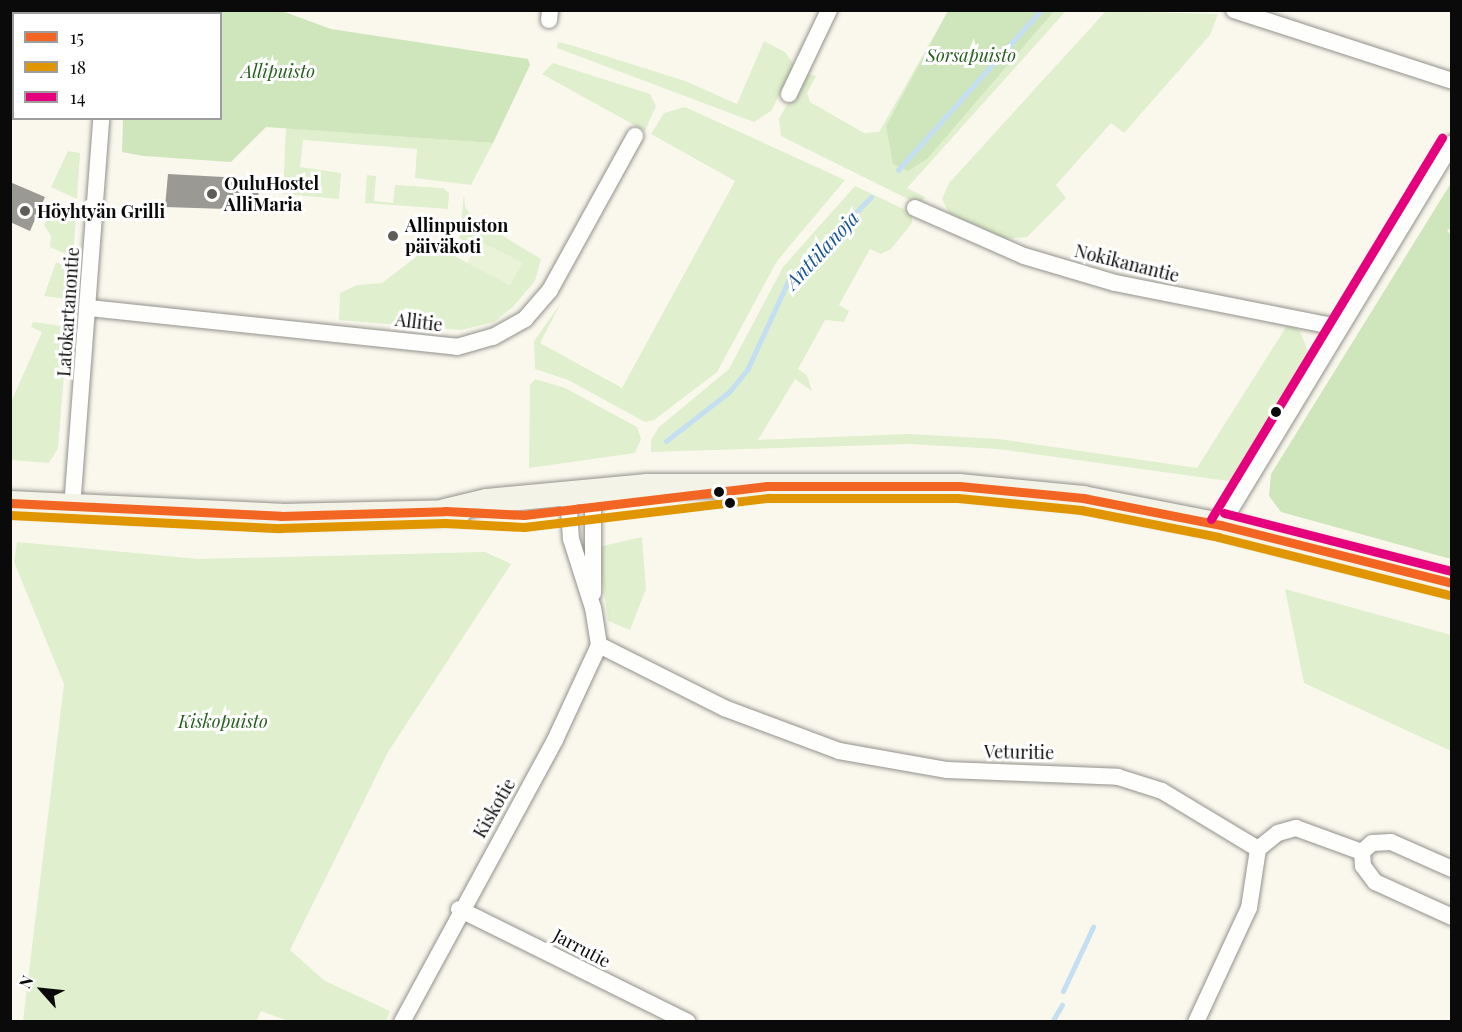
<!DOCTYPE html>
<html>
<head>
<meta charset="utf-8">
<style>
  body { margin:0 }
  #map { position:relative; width:1462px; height:1032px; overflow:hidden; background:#faf8ed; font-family:"Playfair Display",serif }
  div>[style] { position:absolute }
  .green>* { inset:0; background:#e0efcd }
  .forest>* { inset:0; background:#cfe6bc }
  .pitch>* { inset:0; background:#eaf2d7 }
  .stream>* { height:5px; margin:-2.5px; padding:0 2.5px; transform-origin:2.5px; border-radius:2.5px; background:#c5dff2 }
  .building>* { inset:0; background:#9b9994 }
  .roads { filter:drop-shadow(0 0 2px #92918c) drop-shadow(0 0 2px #92918c) }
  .street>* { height:16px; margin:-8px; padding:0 8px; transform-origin:8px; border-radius:8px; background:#fefefc }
  .secondary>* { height:24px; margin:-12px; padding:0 12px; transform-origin:12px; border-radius:12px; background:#f4f3e7 }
  .bus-1>* { height:9px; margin:-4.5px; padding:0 4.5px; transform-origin:4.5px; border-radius:4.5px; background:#f26522 }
  .bus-2>* { height:9px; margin:-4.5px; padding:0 4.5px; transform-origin:4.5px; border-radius:4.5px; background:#df9601 }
  .bus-3>* { height:9px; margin:-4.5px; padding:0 4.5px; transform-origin:4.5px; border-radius:4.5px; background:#e5007d }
  .dots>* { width:16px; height:16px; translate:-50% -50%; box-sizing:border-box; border:3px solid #fff; border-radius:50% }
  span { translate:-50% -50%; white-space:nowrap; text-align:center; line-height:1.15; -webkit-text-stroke:6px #fff; paint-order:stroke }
  .park-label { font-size:18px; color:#255f1d; font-style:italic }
  .poi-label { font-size:18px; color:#0a0a0a; font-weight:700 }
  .left { translate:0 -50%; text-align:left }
  .street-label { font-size:18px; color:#0a0a0a }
  .water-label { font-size:20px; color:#185597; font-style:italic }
  .frame { position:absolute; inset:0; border:12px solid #0a0a0a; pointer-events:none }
  .legend { position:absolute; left:12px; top:12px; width:210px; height:108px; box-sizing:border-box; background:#fff; border:2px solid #9d9d9d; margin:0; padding:8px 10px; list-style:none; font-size:18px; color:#0a0a0a }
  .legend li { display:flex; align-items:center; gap:12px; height:30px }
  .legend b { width:30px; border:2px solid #9d9d9d }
  .north { position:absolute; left:12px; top:960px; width:60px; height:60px; -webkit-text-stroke:4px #fff; paint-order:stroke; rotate:297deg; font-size:16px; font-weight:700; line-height:24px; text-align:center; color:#0a0a0a }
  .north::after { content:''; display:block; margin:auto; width:21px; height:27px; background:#0a0a0a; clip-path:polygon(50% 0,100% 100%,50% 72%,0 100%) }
</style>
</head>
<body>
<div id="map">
  <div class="green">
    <i style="clip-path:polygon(948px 11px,1066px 11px,907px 188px,925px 197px,922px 201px,912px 201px,781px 136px,779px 119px,803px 75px,809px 74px,816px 76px,807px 93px,810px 102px,864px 133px,879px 132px)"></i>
    <i style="clip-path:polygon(1106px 11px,1218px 14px,1210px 35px,1124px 133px,1111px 123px,1056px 185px,1066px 198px,1027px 237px,1006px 239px,949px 213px,942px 199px,949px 183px)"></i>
    <i style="clip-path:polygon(764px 41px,785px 52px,795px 66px,771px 111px,754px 122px,557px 48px,558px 42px,574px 46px,685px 81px,737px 104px)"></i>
    <i style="clip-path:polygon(553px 63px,650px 94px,656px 106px,645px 131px,542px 74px)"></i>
    <i style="clip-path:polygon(685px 107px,845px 180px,777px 261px,717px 372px,654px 420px,645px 422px,568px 380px,535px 369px,534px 341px,561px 303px,540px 343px,622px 388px,735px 181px,651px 134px,664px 113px)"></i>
    <i style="clip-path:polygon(286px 128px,493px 143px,471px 185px,415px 178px,417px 149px,303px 140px,300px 167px,341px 173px,339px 199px,283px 194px)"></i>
    <i style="clip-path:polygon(68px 151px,80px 153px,77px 199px,51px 187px)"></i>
    <i style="clip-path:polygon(367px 175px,376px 176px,374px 201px,393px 203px,395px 185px,443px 188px,449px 193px,448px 209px,365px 203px)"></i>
    <i style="clip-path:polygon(855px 186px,912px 213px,912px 223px,891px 249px,881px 254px,870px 249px,839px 305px,849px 311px,844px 322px,825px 320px,798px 369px,807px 375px,812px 391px,795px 379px,758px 440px,909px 434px,999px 439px,1197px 468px,1288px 324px,1300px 331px,1309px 354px,1235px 482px,998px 449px,909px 444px,651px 452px,651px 440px,659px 427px,729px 369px,783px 267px)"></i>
    <i style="clip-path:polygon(464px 193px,465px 207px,472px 217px,541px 259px,535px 281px,513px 307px,494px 322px,461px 330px,339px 320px,340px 293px,357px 285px,382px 283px,425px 250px,445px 251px,510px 285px,522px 263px,479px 241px,472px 254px,459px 246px)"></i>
    <i style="clip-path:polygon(53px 205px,76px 217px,73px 257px,50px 247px,51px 236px,44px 225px)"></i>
    <i style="clip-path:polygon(56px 262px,72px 270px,67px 299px,44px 296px)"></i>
    <i style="clip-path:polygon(33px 322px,68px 327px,58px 448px,49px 463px,11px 460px,11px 402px,42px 332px,31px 327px)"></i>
    <i style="clip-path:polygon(535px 379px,565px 388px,637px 427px,641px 439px,635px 453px,529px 468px,530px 385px)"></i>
    <i style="clip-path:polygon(642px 537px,646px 589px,630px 630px,608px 621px,598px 547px)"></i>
    <i style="clip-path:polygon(17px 542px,199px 559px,485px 552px,511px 564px,388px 752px,290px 950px,325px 981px,390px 1011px,386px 1021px,288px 1021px,261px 1011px,256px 1022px,23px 1021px,64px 684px,14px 562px)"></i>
    <i style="clip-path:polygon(1285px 589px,1451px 635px,1451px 751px,1304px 683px)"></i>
  </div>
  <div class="forest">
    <i style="clip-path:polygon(128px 11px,282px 11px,331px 29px,515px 57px,528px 59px,530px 65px,493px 143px,266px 127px,231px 162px,143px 156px,122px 152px,123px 119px,220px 118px,220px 14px)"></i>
    <i style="clip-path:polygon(948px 11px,1054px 11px,927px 159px,908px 171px,893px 164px,886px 126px)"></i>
    <i style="clip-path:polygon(1451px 183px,1451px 229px,1447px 230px,1452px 237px,1451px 559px,1281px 512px,1269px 496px,1271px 474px)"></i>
  </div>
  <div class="pitch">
    <i style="clip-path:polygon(479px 241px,522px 263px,510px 285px,467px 263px)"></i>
  </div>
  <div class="stream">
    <i style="left:898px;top:170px;width:215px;rotate:-48.2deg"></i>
    <i style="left:666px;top:441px;width:80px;rotate:-37.9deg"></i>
    <i style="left:729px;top:392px;width:28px;rotate:-51deg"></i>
    <i style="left:747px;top:370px;width:100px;rotate:-65.2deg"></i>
    <i style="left:789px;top:279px;width:116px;rotate:-45deg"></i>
    <i style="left:1063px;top:991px;width:71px;rotate:-64.9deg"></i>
    <i style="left:1052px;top:1022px;width:20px;rotate:-60deg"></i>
  </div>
  <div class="building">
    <i style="clip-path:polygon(168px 174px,260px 179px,257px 210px,165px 207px)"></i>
    <i style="clip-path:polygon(10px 182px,45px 197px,30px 231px,10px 222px)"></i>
  </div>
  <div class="roads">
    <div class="street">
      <i style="left:1234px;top:10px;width:229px;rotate:18deg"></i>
      <i style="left:109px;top:14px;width:4px;rotate:-76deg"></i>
      <i style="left:549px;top:20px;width:10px;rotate:-84deg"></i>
      <i style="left:789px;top:94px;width:93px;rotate:-64.5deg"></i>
      <i style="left:915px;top:208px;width:119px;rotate:23.8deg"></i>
      <i style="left:1024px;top:256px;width:95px;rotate:16.5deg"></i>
      <i style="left:1115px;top:283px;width:227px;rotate:11.2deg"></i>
      <i style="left:89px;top:308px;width:370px;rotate:6deg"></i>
      <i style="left:457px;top:347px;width:37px;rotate:-16deg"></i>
      <i style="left:493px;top:337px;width:37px;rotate:-29deg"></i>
      <i style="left:525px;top:319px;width:38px;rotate:-49deg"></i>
      <i style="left:550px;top:290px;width:176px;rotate:-61.1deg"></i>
      <i style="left:593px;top:493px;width:100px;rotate:90deg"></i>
      <i style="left:72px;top:508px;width:391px;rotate:-85.7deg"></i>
      <i style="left:1221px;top:525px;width:446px;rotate:-58.8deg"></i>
      <i style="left:599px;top:645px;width:140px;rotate:26.7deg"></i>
      <i style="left:724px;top:708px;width:123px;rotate:20.5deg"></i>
      <i style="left:839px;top:751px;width:110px;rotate:10deg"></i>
      <i style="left:947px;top:770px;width:171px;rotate:2.3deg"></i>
      <i style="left:1118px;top:777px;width:46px;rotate:17.7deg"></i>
      <i style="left:1162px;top:791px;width:112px;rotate:31.1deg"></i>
      <i style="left:1258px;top:849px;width:26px;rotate:-39deg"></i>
      <i style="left:1278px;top:833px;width:19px;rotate:-16deg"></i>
      <i style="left:1296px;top:828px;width:70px;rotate:20deg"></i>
      <i style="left:1362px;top:852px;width:14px;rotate:86deg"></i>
      <i style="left:1363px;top:866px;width:20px;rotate:53deg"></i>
      <i style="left:1375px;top:882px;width:85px;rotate:24.4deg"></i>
      <i style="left:1362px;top:852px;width:13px;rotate:-42deg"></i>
      <i style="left:1372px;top:843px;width:19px;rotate:-3deg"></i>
      <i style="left:1391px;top:842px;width:67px;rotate:23.9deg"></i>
      <i style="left:459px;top:909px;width:255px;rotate:26.3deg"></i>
      <i style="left:402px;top:1022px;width:321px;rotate:-61.5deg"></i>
      <i style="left:555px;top:740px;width:105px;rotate:-65.1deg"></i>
      <i style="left:599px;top:645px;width:37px;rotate:-99deg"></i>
      <i style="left:593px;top:608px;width:72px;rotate:-107.7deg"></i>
      <i style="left:571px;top:539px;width:44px;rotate:-93.9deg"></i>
      <i style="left:1196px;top:1022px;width:126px;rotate:-65.1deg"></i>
      <i style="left:1249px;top:908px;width:60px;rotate:-81.3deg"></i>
    </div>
    <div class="secondary">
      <i style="left:10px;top:503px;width:271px;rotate:2.7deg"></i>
      <i style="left:281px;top:516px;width:178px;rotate:-1.3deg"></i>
      <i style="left:445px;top:511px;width:43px;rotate:-13.4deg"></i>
      <i style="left:487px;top:501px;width:161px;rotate:-5.4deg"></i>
      <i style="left:647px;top:486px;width:312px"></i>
      <i style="left:959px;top:486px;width:125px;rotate:5.5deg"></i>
      <i style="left:1083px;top:498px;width:141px;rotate:11.1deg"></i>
      <i style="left:1221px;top:525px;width:238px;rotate:14.1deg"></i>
    </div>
  </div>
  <div class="bus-1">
    <i style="left:10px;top:503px;width:271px;rotate:2.7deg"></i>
    <i style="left:281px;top:516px;width:164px;rotate:-1.7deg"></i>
    <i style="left:445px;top:511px;width:79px;rotate:2.9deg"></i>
    <i style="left:524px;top:515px;width:245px;rotate:-6.8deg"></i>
    <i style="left:767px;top:486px;width:192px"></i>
    <i style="left:959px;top:486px;width:125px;rotate:5.5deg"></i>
    <i style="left:1083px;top:498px;width:141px;rotate:11.1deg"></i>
    <i style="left:1221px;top:525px;width:238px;rotate:14.1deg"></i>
  </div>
  <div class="bus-2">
    <i style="left:10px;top:515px;width:270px;rotate:2.8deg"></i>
    <i style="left:280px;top:528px;width:165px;rotate:-1.7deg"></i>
    <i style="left:445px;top:523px;width:79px;rotate:2.9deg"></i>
    <i style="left:524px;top:527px;width:246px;rotate:-6.8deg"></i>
    <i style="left:768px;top:498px;width:190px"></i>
    <i style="left:958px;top:498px;width:124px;rotate:5.6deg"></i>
    <i style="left:1081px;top:510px;width:140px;rotate:11.1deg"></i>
    <i style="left:1218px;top:537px;width:238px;rotate:14.1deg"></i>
  </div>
  <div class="bus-3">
    <i style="left:1224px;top:513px;width:235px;rotate:14.3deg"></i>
    <i style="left:1211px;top:519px;width:446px;rotate:-58.8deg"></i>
  </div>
  <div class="dots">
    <i style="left:212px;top:194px;background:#5e5d59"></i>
    <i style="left:25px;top:211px;background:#5e5d59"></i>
    <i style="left:393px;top:236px;background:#5e5d59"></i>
    <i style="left:1276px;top:412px;background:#0a0a0a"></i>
    <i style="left:719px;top:492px;background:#0a0a0a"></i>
    <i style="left:730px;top:503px;background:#0a0a0a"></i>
  </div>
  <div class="park-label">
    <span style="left:971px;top:55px">Sorsapuisto</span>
    <span style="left:278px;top:71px">Allipuisto</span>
    <span style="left:223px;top:721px">Kiskopuisto</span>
  </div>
  <div class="poi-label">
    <span class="left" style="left:224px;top:194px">OuluHostel<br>AlliMaria</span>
    <span class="left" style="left:37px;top:211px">Höyhtyän Grilli</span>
    <span class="left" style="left:405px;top:236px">Allinpuiston<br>päiväkoti</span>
  </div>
  <div class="street-label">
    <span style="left:1127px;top:263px;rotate:14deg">Nokikanantie</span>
    <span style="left:68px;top:312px;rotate:-86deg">Latokartanontie</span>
    <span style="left:419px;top:322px;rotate:7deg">Allitie</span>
    <span style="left:1019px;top:752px;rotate:1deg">Veturitie</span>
    <span style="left:494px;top:808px;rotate:-60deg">Kiskotie</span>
    <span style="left:582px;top:948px;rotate:28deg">Jarrutie</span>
  </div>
  <div class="water-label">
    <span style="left:821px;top:249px;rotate:-47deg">Anttilanoja</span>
  </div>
  <div class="frame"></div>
  <ul class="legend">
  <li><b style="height:8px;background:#f26522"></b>15</li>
  <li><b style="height:8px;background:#df9601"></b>18</li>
  <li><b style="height:8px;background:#e5007d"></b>14</li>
  </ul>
  <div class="north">N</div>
</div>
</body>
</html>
